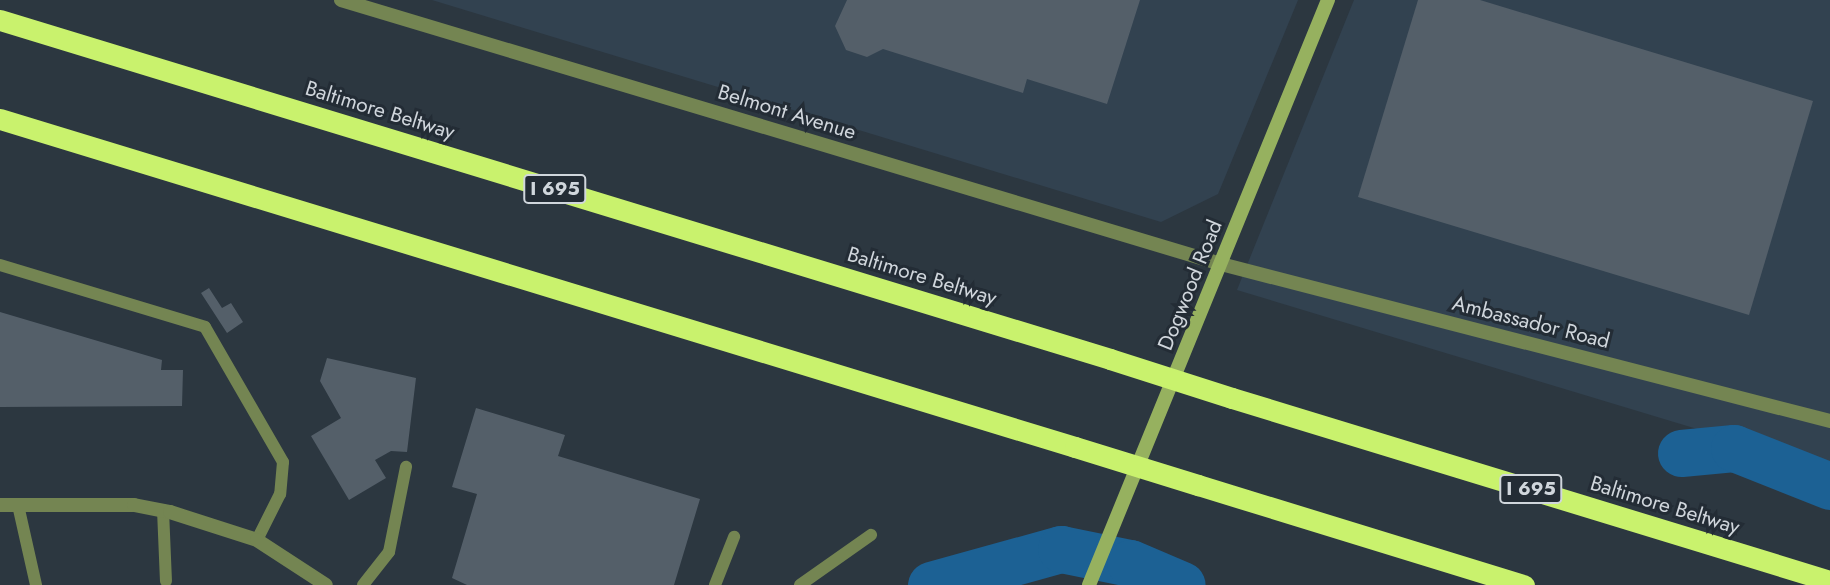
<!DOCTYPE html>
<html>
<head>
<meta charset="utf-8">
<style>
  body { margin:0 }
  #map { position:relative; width:1830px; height:585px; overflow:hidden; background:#2c3740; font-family:Jost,sans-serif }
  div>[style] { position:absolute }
  .built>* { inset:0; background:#324250 }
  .river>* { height:47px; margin:-23.5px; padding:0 23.5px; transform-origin:23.5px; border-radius:23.5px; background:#1c6194 }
  .building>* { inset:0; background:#545f69 }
  .service>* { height:12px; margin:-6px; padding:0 6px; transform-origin:6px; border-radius:6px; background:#748552 }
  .minor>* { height:14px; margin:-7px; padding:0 7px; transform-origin:7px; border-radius:7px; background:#748552 }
  .secondary>* { height:14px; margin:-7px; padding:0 7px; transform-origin:7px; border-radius:7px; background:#96b15f }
  .motorway>* { height:21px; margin:-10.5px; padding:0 10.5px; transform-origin:10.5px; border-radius:10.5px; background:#c9f26d }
  .motorway-bridge>* { height:21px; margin:-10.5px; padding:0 10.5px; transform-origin:10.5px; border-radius:10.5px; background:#c9f26d }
  span { translate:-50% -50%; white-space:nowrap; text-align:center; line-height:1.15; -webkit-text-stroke:6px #232c35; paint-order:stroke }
  .shield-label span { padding:2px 5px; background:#232c35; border:2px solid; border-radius:5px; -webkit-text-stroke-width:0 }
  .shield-label { font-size:19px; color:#d0d6dc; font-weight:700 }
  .street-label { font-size:21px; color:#d0d6dc }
</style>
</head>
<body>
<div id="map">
  <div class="built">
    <i style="clip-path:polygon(432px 0,1298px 0,1218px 194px,1161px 222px)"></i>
    <i style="clip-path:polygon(1354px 0,1830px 0,1830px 469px,1237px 290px)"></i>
  </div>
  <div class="river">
    <i style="left:1681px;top:453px;width:53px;rotate:-5.4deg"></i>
    <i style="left:1734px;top:448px;width:103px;rotate:21.6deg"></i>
    <i style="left:931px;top:585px;width:135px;rotate:-15.5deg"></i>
    <i style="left:1061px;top:549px;width:70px;rotate:11.5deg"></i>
    <i style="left:1130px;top:563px;width:56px;rotate:22.9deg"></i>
  </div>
  <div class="building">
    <i style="clip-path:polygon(1140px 0,1107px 104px,1027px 79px,1023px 93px,883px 49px,867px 57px,846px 50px,835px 26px,847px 0)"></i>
    <i style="clip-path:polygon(1418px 0,1480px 0,1813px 101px,1749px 315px,1358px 197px)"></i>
    <i style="clip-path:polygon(209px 288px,222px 308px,231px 303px,243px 322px,227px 333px,201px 293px)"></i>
    <i style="clip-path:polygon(0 312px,162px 360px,161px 370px,183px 370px,182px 406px,0 407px)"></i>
    <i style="clip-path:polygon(327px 358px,416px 378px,407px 452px,391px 451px,375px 460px,386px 478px,349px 500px,311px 436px,341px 418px,320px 381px)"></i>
    <i style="clip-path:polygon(476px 408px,565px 435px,558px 456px,700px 499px,674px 585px,467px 585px,452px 578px,477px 494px,452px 487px)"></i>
  </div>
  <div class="service">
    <i style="left:0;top:265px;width:214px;rotate:16.8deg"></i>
    <i style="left:205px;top:327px;width:156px;rotate:60deg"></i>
    <i style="left:283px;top:462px;width:32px;rotate:95deg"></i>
    <i style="left:280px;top:494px;width:51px;rotate:116.6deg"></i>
    <i style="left:18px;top:505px;width:82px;rotate:77.3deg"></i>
    <i style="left:163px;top:510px;width:71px;rotate:87.6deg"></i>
    <i style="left:363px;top:585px;width:42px;rotate:-51.8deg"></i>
    <i style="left:389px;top:552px;width:87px;rotate:-78.7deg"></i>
    <i style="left:715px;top:585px;width:52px;rotate:-68.4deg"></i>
    <i style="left:800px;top:585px;width:87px;rotate:-35.2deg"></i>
  </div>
  <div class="minor">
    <i style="left:341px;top:0;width:919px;rotate:16.7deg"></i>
    <i style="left:1221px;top:264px;width:629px;rotate:14.46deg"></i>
    <i style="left:0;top:505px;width:134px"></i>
    <i style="left:134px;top:505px;width:37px;rotate:11deg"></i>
    <i style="left:170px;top:512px;width:91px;rotate:17.8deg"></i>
    <i style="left:257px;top:540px;width:82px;rotate:33.1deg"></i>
  </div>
  <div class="secondary">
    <i style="left:1089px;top:585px;width:632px;rotate:-67.78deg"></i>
  </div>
  <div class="motorway">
    <i style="left:0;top:20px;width:1161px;rotate:16.98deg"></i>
    <i style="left:0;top:119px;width:1124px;rotate:16.97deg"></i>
    <i style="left:1232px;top:398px;width:625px;rotate:17.02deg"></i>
    <i style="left:1198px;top:485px;width:341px;rotate:17.1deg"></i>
  </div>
  <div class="motorway-bridge">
    <i style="left:1110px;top:359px;width:128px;rotate:17.7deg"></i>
    <i style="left:1075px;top:447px;width:129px;rotate:17.2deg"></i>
  </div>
  <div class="shield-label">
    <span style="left:555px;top:189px">I 695</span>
    <span style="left:1531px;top:489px">I 695</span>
  </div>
  <div class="street-label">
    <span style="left:380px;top:110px;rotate:17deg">Baltimore Beltway</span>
    <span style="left:787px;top:112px;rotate:17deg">Belmont Avenue</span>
    <span style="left:922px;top:276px;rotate:17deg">Baltimore Beltway</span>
    <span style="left:1190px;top:285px;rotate:-68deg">Dogwood Road</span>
    <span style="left:1531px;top:322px;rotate:14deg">Ambassador Road</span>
    <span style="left:1665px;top:505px;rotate:17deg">Baltimore Beltway</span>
  </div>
</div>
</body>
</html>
